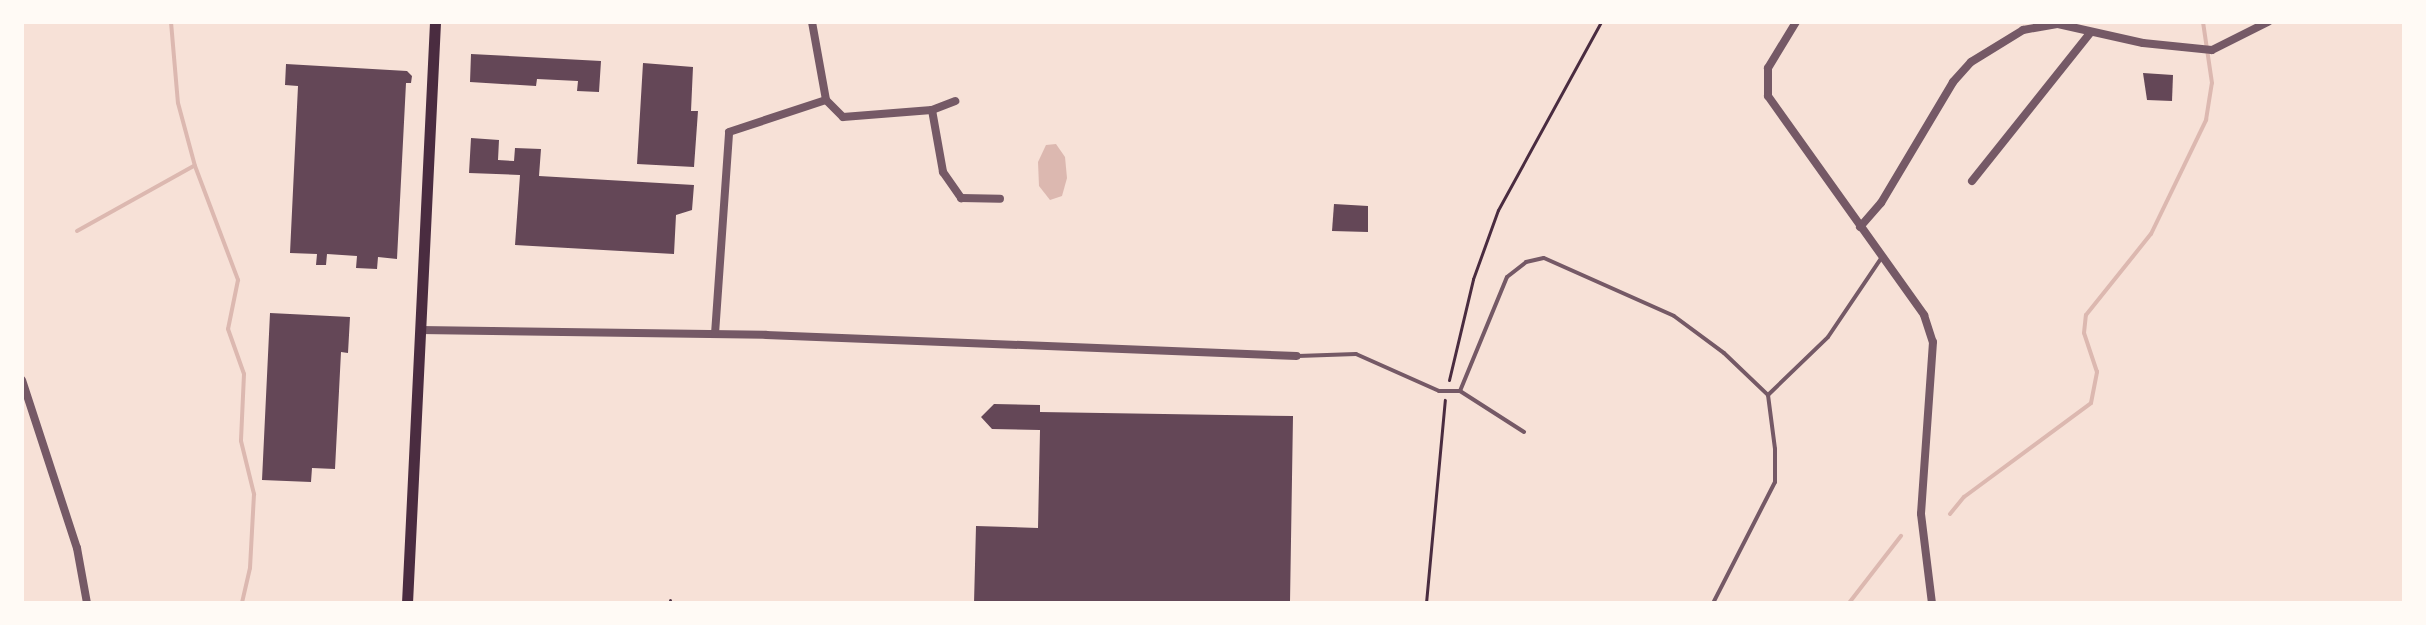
<!DOCTYPE html>
<html>
<head>
<meta charset="utf-8">
<style>
  body { margin:0 }
  #map { position:relative; width:2426px; height:625px; overflow:hidden; background:#f7e1d7; font-family:"DM Sans",sans-serif }
  div>[style] { position:absolute }
  .water>* { inset:0; background:#dcb8b0 }
  .stream>* { height:4px; margin:-2px; padding:0 2px; transform-origin:2px; border-radius:2px; background:#dcb8b0 }
  .building>* { inset:0; background:#644757 }
  .path>* { height:3px; margin:-1.5px; padding:0 1.5px; transform-origin:1.5px; border-radius:1.5px; background:#4a2c40 }
  .service>* { height:4px; margin:-2px; padding:0 2px; transform-origin:2px; border-radius:2px; background:#755966 }
  .minor>* { height:8px; margin:-4px; padding:0 4px; transform-origin:4px; border-radius:4px; background:#755966 }
  .secondary>* { height:11px; margin:-5.5px; padding:0 5.5px; transform-origin:5.5px; border-radius:5.5px; background:#4a2c40 }
  span { translate:-50% -50%; white-space:nowrap; text-align:center; line-height:1.15; -webkit-text-stroke:8px #fffaf5; paint-order:stroke }
  .frame { position:absolute; inset:0; border:24px solid #fffaf5; pointer-events:none }
</style>
</head>
<body>
<div id="map">
  <div class="water">
    <i style="clip-path:polygon(1056px 144px,1065px 157px,1067px 178px,1062px 196px,1050px 200px,1039px 186px,1038px 162px,1046px 145px)"></i>
  </div>
  <div class="stream">
    <i style="left:171px;top:22px;width:81px;rotate:85.1deg"></i>
    <i style="left:178px;top:103px;width:65px;rotate:74.9deg"></i>
    <i style="left:195px;top:166px;width:122px;rotate:69.3deg"></i>
    <i style="left:238px;top:280px;width:50px;rotate:101.5deg"></i>
    <i style="left:228px;top:329px;width:48px;rotate:70.4deg"></i>
    <i style="left:244px;top:374px;width:67px;rotate:92.6deg"></i>
    <i style="left:241px;top:441px;width:55px;rotate:76.2deg"></i>
    <i style="left:254px;top:494px;width:74px;rotate:93.1deg"></i>
    <i style="left:250px;top:568px;width:36px;rotate:103deg"></i>
    <i style="left:77px;top:231px;width:134px;rotate:-29.1deg"></i>
    <i style="left:1950px;top:514px;width:22px;rotate:-51deg"></i>
    <i style="left:1964px;top:497px;width:158px;rotate:-36.5deg"></i>
    <i style="left:2091px;top:403px;width:32px;rotate:-79deg"></i>
    <i style="left:2097px;top:372px;width:41px;rotate:-108.4deg"></i>
    <i style="left:2084px;top:333px;width:18px;rotate:-84deg"></i>
    <i style="left:2086px;top:315px;width:104px;rotate:-51.3deg"></i>
    <i style="left:2151px;top:234px;width:127px;rotate:-64.2deg"></i>
    <i style="left:2206px;top:120px;width:37px;rotate:-81deg"></i>
    <i style="left:2212px;top:83px;width:62px;rotate:-98.4deg"></i>
    <i style="left:1849px;top:603px;width:85px;rotate:-52.2deg"></i>
  </div>
  <div class="building">
    <i style="clip-path:polygon(471px 54px,601px 61px,599px 92px,577px 91px,578px 81px,537px 79px,536px 86px,470px 82px)"></i>
    <i style="clip-path:polygon(643px 63px,693px 67px,691px 111px,698px 111px,694px 167px,637px 164px)"></i>
    <i style="clip-path:polygon(286px 64px,407px 71px,412px 76px,411px 83px,406px 83px,397px 259px,378px 257px,377px 269px,356px 268px,357px 256px,327px 254px,326px 265px,316px 265px,317px 254px,290px 253px,298px 86px,285px 85px)"></i>
    <i style="clip-path:polygon(2143px 73px,2173px 75px,2172px 101px,2147px 100px)"></i>
    <i style="clip-path:polygon(471px 138px,499px 140px,498px 160px,514px 161px,515px 148px,541px 149px,539px 176px,694px 185px,692px 210px,676px 215px,674px 254px,515px 245px,520px 175px,469px 173px)"></i>
    <i style="clip-path:polygon(1334px 204px,1368px 206px,1368px 232px,1332px 231px)"></i>
    <i style="clip-path:polygon(270px 313px,350px 317px,348px 353px,341px 352px,335px 469px,312px 468px,311px 482px,262px 480px)"></i>
    <i style="clip-path:polygon(994px 404px,1040px 405px,1040px 412px,1293px 416px,1290px 603px,974px 603px,976px 526px,1038px 528px,1040px 430px,992px 429px,981px 417px)"></i>
  </div>
  <div class="path">
    <i style="left:1449px;top:380px;width:104px;rotate:-76.6deg"></i>
    <i style="left:1473px;top:279px;width:73px;rotate:-70.1deg"></i>
    <i style="left:1498px;top:210px;width:214px;rotate:-61.3deg"></i>
    <i style="left:670px;top:603px;width:3px;rotate:-90deg"></i>
    <i style="left:1426px;top:603px;width:204px;rotate:-84.7deg"></i>
  </div>
  <div class="service">
    <i style="left:1298px;top:356px;width:58px;rotate:-2deg"></i>
    <i style="left:1356px;top:354px;width:91px;rotate:24deg"></i>
    <i style="left:1439px;top:391px;width:21px"></i>
    <i style="left:1460px;top:391px;width:123px;rotate:-67.6deg"></i>
    <i style="left:1507px;top:277px;width:24px;rotate:-38deg"></i>
    <i style="left:1526px;top:262px;width:18px;rotate:-13deg"></i>
    <i style="left:1544px;top:258px;width:142px;rotate:24deg"></i>
    <i style="left:1674px;top:316px;width:62px;rotate:36.5deg"></i>
    <i style="left:1724px;top:353px;width:61px;rotate:43.7deg"></i>
    <i style="left:1768px;top:395px;width:54px;rotate:82.6deg"></i>
    <i style="left:1775px;top:449px;width:33px;rotate:90deg"></i>
    <i style="left:1775px;top:482px;width:136px;rotate:117.1deg"></i>
    <i style="left:1460px;top:391px;width:76px;rotate:32.6deg"></i>
    <i style="left:1768px;top:395px;width:83px;rotate:-44deg"></i>
    <i style="left:1828px;top:337px;width:97px;rotate:-56deg"></i>
  </div>
  <div class="minor">
    <i style="left:812px;top:22px;width:79px;rotate:79.8deg"></i>
    <i style="left:1796px;top:22px;width:54px;rotate:121.3deg"></i>
    <i style="left:1768px;top:68px;width:28px;rotate:90deg"></i>
    <i style="left:1768px;top:96px;width:269px;rotate:54.5deg"></i>
    <i style="left:1924px;top:315px;width:28px;rotate:72deg"></i>
    <i style="left:1933px;top:342px;width:172px;rotate:94deg"></i>
    <i style="left:1921px;top:514px;width:90px;rotate:83deg"></i>
    <i style="left:932px;top:110px;width:25px;rotate:-21deg"></i>
    <i style="left:1972px;top:181px;width:189px;rotate:-51.4deg"></i>
    <i style="left:1860px;top:227px;width:32px;rotate:-49deg"></i>
    <i style="left:1881px;top:203px;width:141px;rotate:-59.2deg"></i>
    <i style="left:1953px;top:82px;width:27px;rotate:-48deg"></i>
    <i style="left:1971px;top:62px;width:61px;rotate:-31.6deg"></i>
    <i style="left:2023px;top:30px;width:36px;rotate:-10deg"></i>
    <i style="left:2058px;top:24px;width:87px;rotate:12.6deg"></i>
    <i style="left:2143px;top:43px;width:69px;rotate:5.8deg"></i>
    <i style="left:2212px;top:50px;width:63px;rotate:-26.6deg"></i>
    <i style="left:420px;top:330px;width:346px;rotate:0.8deg"></i>
    <i style="left:766px;top:335px;width:531px;rotate:2.26deg"></i>
    <i style="left:715px;top:334px;width:202px;rotate:-86deg"></i>
    <i style="left:729px;top:132px;width:102px;rotate:-18.3deg"></i>
    <i style="left:826px;top:100px;width:24px;rotate:45deg"></i>
    <i style="left:843px;top:117px;width:89px;rotate:-4.5deg"></i>
    <i style="left:932px;top:110px;width:63px;rotate:79.9deg"></i>
    <i style="left:943px;top:172px;width:32px;rotate:55deg"></i>
    <i style="left:961px;top:198px;width:39px;rotate:1deg"></i>
    <i style="left:22px;top:380px;width:177px;rotate:71.9deg"></i>
    <i style="left:77px;top:548px;width:56px;rotate:79.7deg"></i>
  </div>
  <div class="secondary">
    <i style="left:407px;top:603px;width:582px;rotate:-87.24deg"></i>
  </div>
  <div class="frame"></div>
</div>
</body>
</html>
